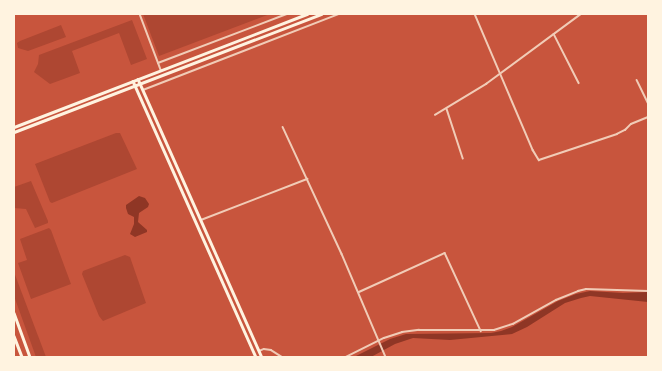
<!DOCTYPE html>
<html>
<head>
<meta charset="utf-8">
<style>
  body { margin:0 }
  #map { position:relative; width:662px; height:371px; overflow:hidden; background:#c8553d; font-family:Bitter,serif }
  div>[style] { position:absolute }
  .green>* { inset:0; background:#ae4732 }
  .water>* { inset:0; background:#8f3625 }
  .minor>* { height:1.5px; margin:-0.75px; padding:0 0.75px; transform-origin:0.75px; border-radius:0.75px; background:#f1ccb7 }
  .secondary>* { height:2.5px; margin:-1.25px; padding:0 1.25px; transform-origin:1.25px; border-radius:1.25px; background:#fff3e0 }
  span { translate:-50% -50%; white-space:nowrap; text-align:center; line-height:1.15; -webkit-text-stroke:3.5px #fff3e0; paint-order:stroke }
  .frame { position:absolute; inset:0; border:15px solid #fff3e0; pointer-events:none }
</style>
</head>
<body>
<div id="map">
  <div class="green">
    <i style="clip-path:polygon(143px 14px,270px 14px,159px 56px)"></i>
    <i style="clip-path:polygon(132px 20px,147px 59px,131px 65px,119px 33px,72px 51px,80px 73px,50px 84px,34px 72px,38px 64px,39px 55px)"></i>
    <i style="clip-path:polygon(61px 25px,66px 37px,28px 51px,18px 48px,17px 43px,20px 41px)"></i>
    <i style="clip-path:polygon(116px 133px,120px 133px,137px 169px,52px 203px,50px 202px,35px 164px)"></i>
    <i style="clip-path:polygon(31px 181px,48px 221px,48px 223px,35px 228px,26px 209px,14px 208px,14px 187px)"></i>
    <i style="clip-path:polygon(49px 228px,51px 230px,71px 284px,31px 299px,18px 263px,27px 260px,20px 239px)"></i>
    <i style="clip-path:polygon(125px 255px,130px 257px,146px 303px,103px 321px,99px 316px,82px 274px,83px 271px)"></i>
    <i style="clip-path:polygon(14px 272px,46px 357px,36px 357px,14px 296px)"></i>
  </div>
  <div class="water">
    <i style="clip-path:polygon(139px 196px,145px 198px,149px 204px,148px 207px,139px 213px,138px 222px,147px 230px,147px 232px,135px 237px,130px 234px,134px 224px,134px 217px,128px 214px,126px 208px,126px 205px)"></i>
    <i style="clip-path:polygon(590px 291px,623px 293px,648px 292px,648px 302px,590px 296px,581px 298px,565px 303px,527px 327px,512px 334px,450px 340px,413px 338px,395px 344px,371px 357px,354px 357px,390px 339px,406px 334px,491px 333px,501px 331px,512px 327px,558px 301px,576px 294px)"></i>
  </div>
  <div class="minor">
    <i style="left:140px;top:14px;width:60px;rotate:69.4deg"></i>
    <i style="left:475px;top:14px;width:148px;rotate:66.9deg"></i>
    <i style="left:533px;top:150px;width:12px;rotate:59deg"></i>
    <i style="left:539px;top:160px;width:82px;rotate:-18.4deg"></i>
    <i style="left:617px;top:134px;width:9px;rotate:-27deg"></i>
    <i style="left:625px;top:130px;width:8px;rotate:-45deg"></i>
    <i style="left:631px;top:124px;width:18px;rotate:-22deg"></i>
    <i style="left:554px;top:34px;width:55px;rotate:63deg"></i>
    <i style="left:158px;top:63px;width:138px;rotate:-20.8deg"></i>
    <i style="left:637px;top:80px;width:25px;rotate:64deg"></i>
    <i style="left:143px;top:90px;width:210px;rotate:-21.2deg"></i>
    <i style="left:447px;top:109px;width:52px;rotate:71.9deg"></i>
    <i style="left:435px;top:115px;width:60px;rotate:-31.3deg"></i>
    <i style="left:486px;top:84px;width:118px;rotate:-36.4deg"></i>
    <i style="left:283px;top:127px;width:140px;rotate:65.1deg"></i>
    <i style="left:342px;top:254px;width:112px;rotate:66.9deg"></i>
    <i style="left:201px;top:220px;width:114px;rotate:-21.1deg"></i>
    <i style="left:359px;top:292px;width:94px;rotate:-24.4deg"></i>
    <i style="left:445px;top:253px;width:86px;rotate:65.2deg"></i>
    <i style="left:259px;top:351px;width:5px;rotate:-22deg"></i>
    <i style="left:264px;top:349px;width:7px;rotate:8deg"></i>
    <i style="left:271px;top:350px;width:13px;rotate:32deg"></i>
    <i style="left:346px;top:357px;width:42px;rotate:-26.6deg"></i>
    <i style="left:384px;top:338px;width:19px;rotate:-18deg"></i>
    <i style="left:402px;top:332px;width:17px;rotate:-7deg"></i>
    <i style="left:419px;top:330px;width:75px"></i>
    <i style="left:494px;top:330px;width:20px;rotate:-18deg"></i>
    <i style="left:513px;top:324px;width:49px;rotate:-29.2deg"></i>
    <i style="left:556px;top:300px;width:24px;rotate:-22deg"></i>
    <i style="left:578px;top:291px;width:8px;rotate:-14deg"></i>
    <i style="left:586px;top:289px;width:62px;rotate:1.8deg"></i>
  </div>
  <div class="secondary">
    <i style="left:138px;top:79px;width:304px;rotate:66deg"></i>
    <i style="left:133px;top:81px;width:302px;rotate:66deg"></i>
    <i style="left:14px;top:127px;width:314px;rotate:-21.1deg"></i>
    <i style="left:14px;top:132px;width:329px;rotate:-21deg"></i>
    <i style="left:14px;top:313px;width:47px;rotate:70deg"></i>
    <i style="left:14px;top:336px;width:22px;rotate:69deg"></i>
  </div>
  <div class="frame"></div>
</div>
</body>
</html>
